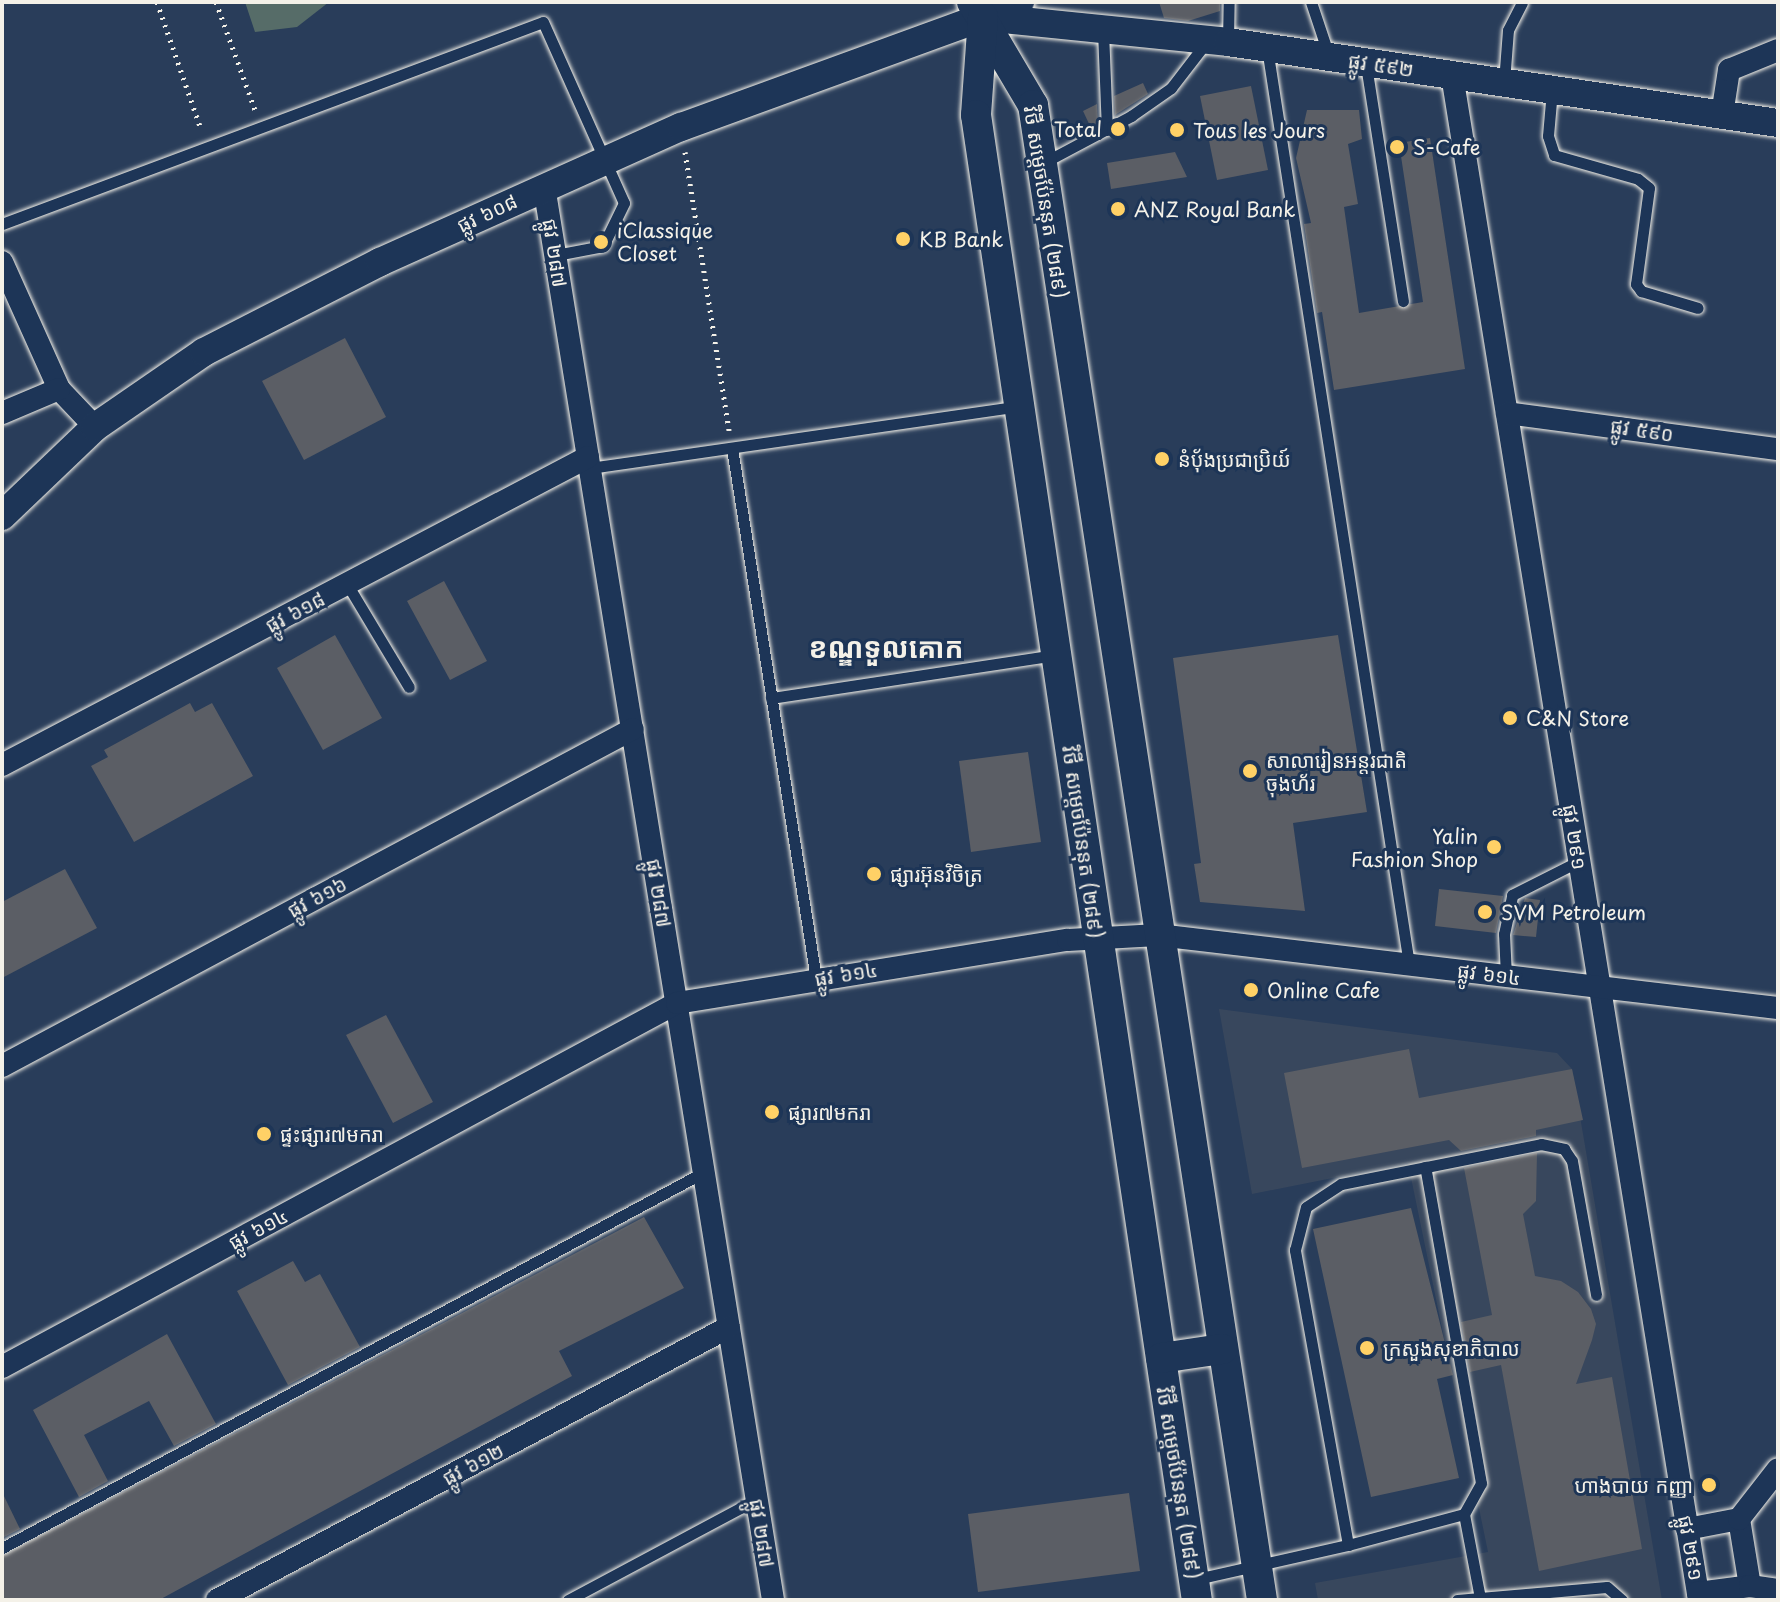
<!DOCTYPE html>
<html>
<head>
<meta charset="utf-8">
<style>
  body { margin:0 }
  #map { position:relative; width:1780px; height:1602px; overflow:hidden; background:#293d5a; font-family:"Playpen Sans","Noto Sans Khmer",sans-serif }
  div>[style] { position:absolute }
  .built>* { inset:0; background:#38475d }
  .green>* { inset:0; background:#566c68 }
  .building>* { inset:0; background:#5b5e65 }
  .path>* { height:5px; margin-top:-2.5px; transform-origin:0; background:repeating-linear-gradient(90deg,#f4f1e8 0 2px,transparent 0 8px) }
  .roads { filter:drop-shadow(0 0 2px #f4f1e8) drop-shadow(0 0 2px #f4f1e8) }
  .service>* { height:11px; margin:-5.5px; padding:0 5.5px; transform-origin:5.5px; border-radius:5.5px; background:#1d3557 }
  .minor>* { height:22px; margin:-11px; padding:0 11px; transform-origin:11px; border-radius:11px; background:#1d3557 }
  .tertiary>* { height:28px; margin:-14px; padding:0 14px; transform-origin:14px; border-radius:14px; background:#1d3557 }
  .secondary>* { height:30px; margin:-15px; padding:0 15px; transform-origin:15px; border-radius:15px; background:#1d3557 }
  .dots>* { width:22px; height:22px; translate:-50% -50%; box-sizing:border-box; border:4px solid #1d3557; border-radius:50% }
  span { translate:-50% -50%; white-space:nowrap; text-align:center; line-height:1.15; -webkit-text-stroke:6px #1d3557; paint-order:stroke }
  .street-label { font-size:20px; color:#f4f1e8 }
  .poi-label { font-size:20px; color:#f4f1e8 }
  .right { translate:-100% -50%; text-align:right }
  .left { translate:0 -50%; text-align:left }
  .district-label { font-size:28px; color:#f4f1e8; font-weight:700 }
  .frame { position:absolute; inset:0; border:4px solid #f4f1e8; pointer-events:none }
</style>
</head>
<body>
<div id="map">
  <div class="built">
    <i style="clip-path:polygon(1219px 1009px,1557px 1053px,1572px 1069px,1662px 1600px,1318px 1600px,1315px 1583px,1488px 1552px,1408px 1163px,1252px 1194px)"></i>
  </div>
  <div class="green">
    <i style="clip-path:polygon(245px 2px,329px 2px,297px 27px,255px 32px)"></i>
  </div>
  <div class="building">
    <i style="clip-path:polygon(1159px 2px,1220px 2px,1220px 11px,1188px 21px,1164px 18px)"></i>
    <i style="clip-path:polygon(1143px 83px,1148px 94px,1115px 115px,1114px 96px)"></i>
    <i style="clip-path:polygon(1251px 86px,1268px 170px,1217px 180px,1200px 96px)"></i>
    <i style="clip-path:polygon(1097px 104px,1098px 124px,1091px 128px,1083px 111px)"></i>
    <i style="clip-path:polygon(1307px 110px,1359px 110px,1362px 139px,1348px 144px,1358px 204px,1344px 207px,1359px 313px,1423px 302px,1399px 143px,1430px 138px,1465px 369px,1334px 390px,1322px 312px,1317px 313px,1304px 224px,1311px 223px,1296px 158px)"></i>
    <i style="clip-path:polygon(1175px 152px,1187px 177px,1111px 189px,1107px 163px)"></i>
    <i style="clip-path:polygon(345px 338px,386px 417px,304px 460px,262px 381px)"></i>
    <i style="clip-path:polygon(444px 581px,487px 661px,450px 680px,407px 601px)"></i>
    <i style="clip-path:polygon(335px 635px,382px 718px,323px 750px,277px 668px)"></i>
    <i style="clip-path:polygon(1338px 635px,1367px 812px,1293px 823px,1305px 911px,1200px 902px,1194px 864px,1201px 863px,1173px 658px)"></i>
    <i style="clip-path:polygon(190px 703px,195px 712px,212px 703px,253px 776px,134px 842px,91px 766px,108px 757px,104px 750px)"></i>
    <i style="clip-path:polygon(1028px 752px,1041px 842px,971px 852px,959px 761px)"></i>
    <i style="clip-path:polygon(65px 869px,97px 928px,2px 978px,2px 902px)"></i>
    <i style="clip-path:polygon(1439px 889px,1503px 896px,1496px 933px,1435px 926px)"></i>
    <i style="clip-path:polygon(1525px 898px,1540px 900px,1536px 937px,1513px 935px)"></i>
    <i style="clip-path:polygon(386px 1015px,433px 1102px,393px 1123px,346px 1035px)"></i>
    <i style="clip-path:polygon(1409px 1049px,1419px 1098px,1572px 1069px,1583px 1120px,1536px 1130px,1536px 1136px,1461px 1151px,1449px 1140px,1302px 1168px,1284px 1073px)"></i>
    <i style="clip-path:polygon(1537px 1153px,1536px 1201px,1523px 1214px,1535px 1276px,1561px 1281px,1578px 1292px,1591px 1309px,1596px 1324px,1592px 1340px,1576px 1384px,1612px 1377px,1642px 1549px,1539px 1571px,1501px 1365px,1470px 1372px,1461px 1322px,1492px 1315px,1464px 1168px)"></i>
    <i style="clip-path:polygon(1411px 1208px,1453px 1375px,1437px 1379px,1459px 1478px,1371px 1497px,1313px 1229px)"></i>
    <i style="clip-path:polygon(644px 1217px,684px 1288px,559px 1351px,572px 1376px,159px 1600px,2px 1600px,2px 1556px)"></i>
    <i style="clip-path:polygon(293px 1261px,305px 1282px,320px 1274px,360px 1347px,288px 1385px,237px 1291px)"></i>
    <i style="clip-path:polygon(167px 1334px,216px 1424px,174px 1446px,149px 1401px,84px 1435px,108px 1481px,79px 1497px,33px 1410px)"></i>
    <i style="clip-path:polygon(2px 1492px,20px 1529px,2px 1538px)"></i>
    <i style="clip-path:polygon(1129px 1493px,1140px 1571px,978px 1592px,968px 1514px)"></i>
  </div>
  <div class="path">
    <i style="left:157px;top:2px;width:134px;rotate:70.9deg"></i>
    <i style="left:216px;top:2px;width:115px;rotate:70.1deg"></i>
    <i style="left:685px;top:152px;width:282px;rotate:81deg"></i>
  </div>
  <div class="roads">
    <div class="service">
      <i style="left:1311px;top:2px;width:57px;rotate:71.6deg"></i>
      <i style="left:1103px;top:31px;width:99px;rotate:87.7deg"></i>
      <i style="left:1228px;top:41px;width:39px;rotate:-89deg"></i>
      <i style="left:1267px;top:48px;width:927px;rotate:81.19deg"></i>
      <i style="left:1366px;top:65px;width:239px;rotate:81.1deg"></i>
      <i style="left:1504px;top:82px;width:52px;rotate:-85.6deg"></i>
      <i style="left:1508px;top:30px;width:31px;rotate:-63deg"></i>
      <i style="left:1552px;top:90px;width:46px;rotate:95deg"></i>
      <i style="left:1548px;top:136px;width:20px;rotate:72deg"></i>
      <i style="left:1554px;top:155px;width:87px;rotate:15.9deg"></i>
      <i style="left:1638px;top:179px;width:14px;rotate:39deg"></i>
      <i style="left:1649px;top:188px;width:97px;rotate:97.7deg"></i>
      <i style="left:1636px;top:284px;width:9px;rotate:54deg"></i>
      <i style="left:1641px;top:291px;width:59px;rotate:16.6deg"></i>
      <i style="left:1045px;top:162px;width:98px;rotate:-28.1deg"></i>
      <i style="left:1131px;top:116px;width:49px;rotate:-35deg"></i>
      <i style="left:1171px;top:88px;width:56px;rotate:-52.3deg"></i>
      <i style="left:2px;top:224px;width:577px;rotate:-20.47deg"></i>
      <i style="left:543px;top:22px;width:198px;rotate:65.9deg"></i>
      <i style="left:624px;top:203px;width:48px;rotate:116deg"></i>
      <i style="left:603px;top:246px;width:48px;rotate:169.2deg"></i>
      <i style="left:732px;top:448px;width:538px;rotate:81.01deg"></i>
      <i style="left:590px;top:468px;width:432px;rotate:-8.2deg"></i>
      <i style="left:347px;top:584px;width:120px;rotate:59deg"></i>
      <i style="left:771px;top:698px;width:287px;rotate:-8.6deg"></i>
      <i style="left:1506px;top:976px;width:42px;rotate:-92.7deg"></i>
      <i style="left:1504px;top:934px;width:40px;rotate:-78deg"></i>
      <i style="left:1512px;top:895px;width:75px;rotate:-26.9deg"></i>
      <i style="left:1348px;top:1545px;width:120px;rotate:-15deg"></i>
      <i style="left:1464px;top:1514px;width:35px;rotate:-61deg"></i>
      <i style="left:1481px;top:1483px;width:321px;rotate:-100deg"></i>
      <i style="left:2px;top:1548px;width:796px;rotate:-28.17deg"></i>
      <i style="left:1197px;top:1579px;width:155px;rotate:-12.7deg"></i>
      <i style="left:1348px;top:1545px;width:300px;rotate:-100.2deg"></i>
      <i style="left:1295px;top:1250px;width:44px;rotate:-75.7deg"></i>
      <i style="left:1306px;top:1207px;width:42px;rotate:-33.3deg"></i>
      <i style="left:1341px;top:1184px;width:204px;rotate:-11.3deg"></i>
      <i style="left:1541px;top:1144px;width:24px;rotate:12deg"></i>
      <i style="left:1564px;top:1149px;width:14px;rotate:56deg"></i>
      <i style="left:1572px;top:1161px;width:136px;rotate:79.8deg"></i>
      <i style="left:1480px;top:1598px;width:127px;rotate:-5deg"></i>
      <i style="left:1607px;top:1587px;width:20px;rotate:41deg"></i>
      <i style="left:568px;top:1600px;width:214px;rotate:-28.1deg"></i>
      <i style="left:1457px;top:1600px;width:23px;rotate:-5deg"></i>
      <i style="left:1480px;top:1598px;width:86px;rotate:-100.8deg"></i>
    </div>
    <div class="minor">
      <i style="left:986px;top:16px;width:40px;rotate:-21deg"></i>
      <i style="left:1452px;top:75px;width:1545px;rotate:80.8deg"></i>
      <i style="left:1722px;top:115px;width:46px;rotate:-81.2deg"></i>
      <i style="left:1729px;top:70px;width:53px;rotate:-22.2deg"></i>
      <i style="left:544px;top:186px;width:1432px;rotate:80.8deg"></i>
      <i style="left:2px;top:262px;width:139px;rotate:65.8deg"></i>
      <i style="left:59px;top:389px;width:52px;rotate:46.5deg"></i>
      <i style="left:2px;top:413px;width:62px;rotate:-22.8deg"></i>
      <i style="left:1507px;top:413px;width:273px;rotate:7.6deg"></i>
      <i style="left:2px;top:765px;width:662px;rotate:-27.73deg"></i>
      <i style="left:2px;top:1066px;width:715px;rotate:-28.11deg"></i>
      <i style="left:2px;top:1367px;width:767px;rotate:-28.34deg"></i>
      <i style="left:677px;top:1003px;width:396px;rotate:-9.2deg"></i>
      <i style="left:1068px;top:940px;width:90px;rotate:-3.2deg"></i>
      <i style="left:1158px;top:935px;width:624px;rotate:6.72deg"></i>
      <i style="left:1739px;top:1519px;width:68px;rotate:80.7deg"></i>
      <i style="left:1687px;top:1529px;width:53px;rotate:-10.9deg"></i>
      <i style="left:1739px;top:1519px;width:63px;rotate:-52deg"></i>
      <i style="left:1698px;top:1593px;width:52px;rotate:-7.7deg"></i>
      <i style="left:1750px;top:1586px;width:28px;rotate:8deg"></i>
      <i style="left:217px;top:1600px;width:580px;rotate:-28.07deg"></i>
    </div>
    <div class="tertiary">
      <i style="left:2px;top:516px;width:129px;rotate:-43.7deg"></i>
      <i style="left:95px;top:427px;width:132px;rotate:-34.5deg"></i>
      <i style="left:204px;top:352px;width:198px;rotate:-27.1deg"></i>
      <i style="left:380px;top:262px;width:330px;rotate:-24.2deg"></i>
      <i style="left:681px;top:127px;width:321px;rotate:-20deg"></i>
      <i style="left:983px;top:17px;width:246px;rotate:5.8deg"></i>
      <i style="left:1228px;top:42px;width:556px;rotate:8.38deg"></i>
    </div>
    <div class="secondary">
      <i style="left:972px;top:2px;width:120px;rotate:59.4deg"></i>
      <i style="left:1033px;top:105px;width:1512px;rotate:81.29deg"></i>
      <i style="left:983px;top:17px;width:98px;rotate:94.1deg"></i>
      <i style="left:976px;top:115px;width:1501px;rotate:81.54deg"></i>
      <i style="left:1161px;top:1358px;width:62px;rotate:-8.4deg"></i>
    </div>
  </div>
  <div class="dots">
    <i style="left:1118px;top:129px;background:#ffd166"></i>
    <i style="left:1177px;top:130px;background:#ffd166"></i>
    <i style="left:1397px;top:147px;background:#ffd166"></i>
    <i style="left:1118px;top:209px;background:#ffd166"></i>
    <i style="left:903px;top:239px;background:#ffd166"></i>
    <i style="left:601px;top:242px;background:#ffd166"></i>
    <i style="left:1162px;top:459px;background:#ffd166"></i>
    <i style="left:1510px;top:718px;background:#ffd166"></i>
    <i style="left:1250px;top:771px;background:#ffd166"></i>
    <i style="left:1494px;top:847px;background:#ffd166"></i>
    <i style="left:874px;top:874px;background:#ffd166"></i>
    <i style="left:1485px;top:912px;background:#ffd166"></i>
    <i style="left:1251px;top:990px;background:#ffd166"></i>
    <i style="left:772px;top:1112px;background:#ffd166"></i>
    <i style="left:264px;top:1134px;background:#ffd166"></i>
    <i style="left:1367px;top:1348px;background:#ffd166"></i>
    <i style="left:1709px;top:1485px;background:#ffd166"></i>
  </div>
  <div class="street-label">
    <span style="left:1381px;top:65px;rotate:8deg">ផ្លូវ ៥៩២</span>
    <span style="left:1046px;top:202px;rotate:81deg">វិថី សម្តេចប៉ែននុត (២៨៩)</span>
    <span style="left:487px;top:213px;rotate:-25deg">ផ្លូវ ៦០៨</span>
    <span style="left:555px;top:253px;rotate:81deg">ផ្លូវ ២៨៧</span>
    <span style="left:1642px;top:430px;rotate:8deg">ផ្លូវ ៥៩០</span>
    <span style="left:295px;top:612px;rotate:-28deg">ផ្លូវ ៦១៨</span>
    <span style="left:1575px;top:837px;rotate:81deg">ផ្លូវ ២៩១</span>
    <span style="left:1083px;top:842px;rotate:82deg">វិថី សម្តេចប៉ែននុត (២៨៩)</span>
    <span style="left:659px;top:893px;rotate:81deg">ផ្លូវ ២៨៧</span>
    <span style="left:317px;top:897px;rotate:-28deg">ផ្លូវ ៦១៦</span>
    <span style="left:846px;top:974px;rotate:-9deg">ផ្លូវ ៦១៤</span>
    <span style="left:1489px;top:974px;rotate:7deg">ផ្លូវ ៦១៤</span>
    <span style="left:258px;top:1229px;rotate:-28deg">ផ្លូវ ៦១៤</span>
    <span style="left:473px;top:1464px;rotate:-28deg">ផ្លូវ ៦១២</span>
    <span style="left:1179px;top:1483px;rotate:81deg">វិថី សម្តេចប៉ែននុត (២៨៩)</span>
    <span style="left:762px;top:1533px;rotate:81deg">ផ្លូវ ២៨៧</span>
    <span style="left:1691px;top:1548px;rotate:80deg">ផ្លូវ ២៩១</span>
  </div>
  <div class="poi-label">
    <span class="right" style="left:1102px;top:129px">Total</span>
    <span class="left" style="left:1193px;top:130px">Tous les Jours</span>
    <span class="left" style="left:1413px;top:147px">S-Cafe</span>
    <span class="left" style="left:1134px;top:209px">ANZ Royal Bank</span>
    <span class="left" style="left:617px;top:242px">iClassique<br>Closet</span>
    <span class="left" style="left:919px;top:239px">KB Bank</span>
    <span class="left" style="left:1178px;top:459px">នំបុ័ងប្រជាប្រិយ៍</span>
    <span class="left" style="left:1526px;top:718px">C&amp;N Store</span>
    <span class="left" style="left:1266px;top:772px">សាលារៀនអន្តរជាតិ<br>ចុងហ័រ</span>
    <span class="right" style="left:1478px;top:848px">Yalin<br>Fashion Shop</span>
    <span class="left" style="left:890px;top:874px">ផ្សារអ៊ុនវិចិត្រ</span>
    <span class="left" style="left:1501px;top:912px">SVM Petroleum</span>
    <span class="left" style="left:1267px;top:990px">Online Cafe</span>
    <span class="left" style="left:788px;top:1112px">ផ្សារ៧មករា</span>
    <span class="left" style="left:280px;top:1134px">ផ្ទះផ្សារ៧មករា</span>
    <span class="left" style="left:1383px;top:1348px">ក្រសួងសុខាភិបាល</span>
    <span class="right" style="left:1693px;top:1485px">ហាងបាយ កញ្ញា</span>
  </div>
  <div class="district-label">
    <span style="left:886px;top:647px">ខណ្ឌទួលគោក</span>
  </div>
  <div class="frame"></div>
</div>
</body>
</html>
